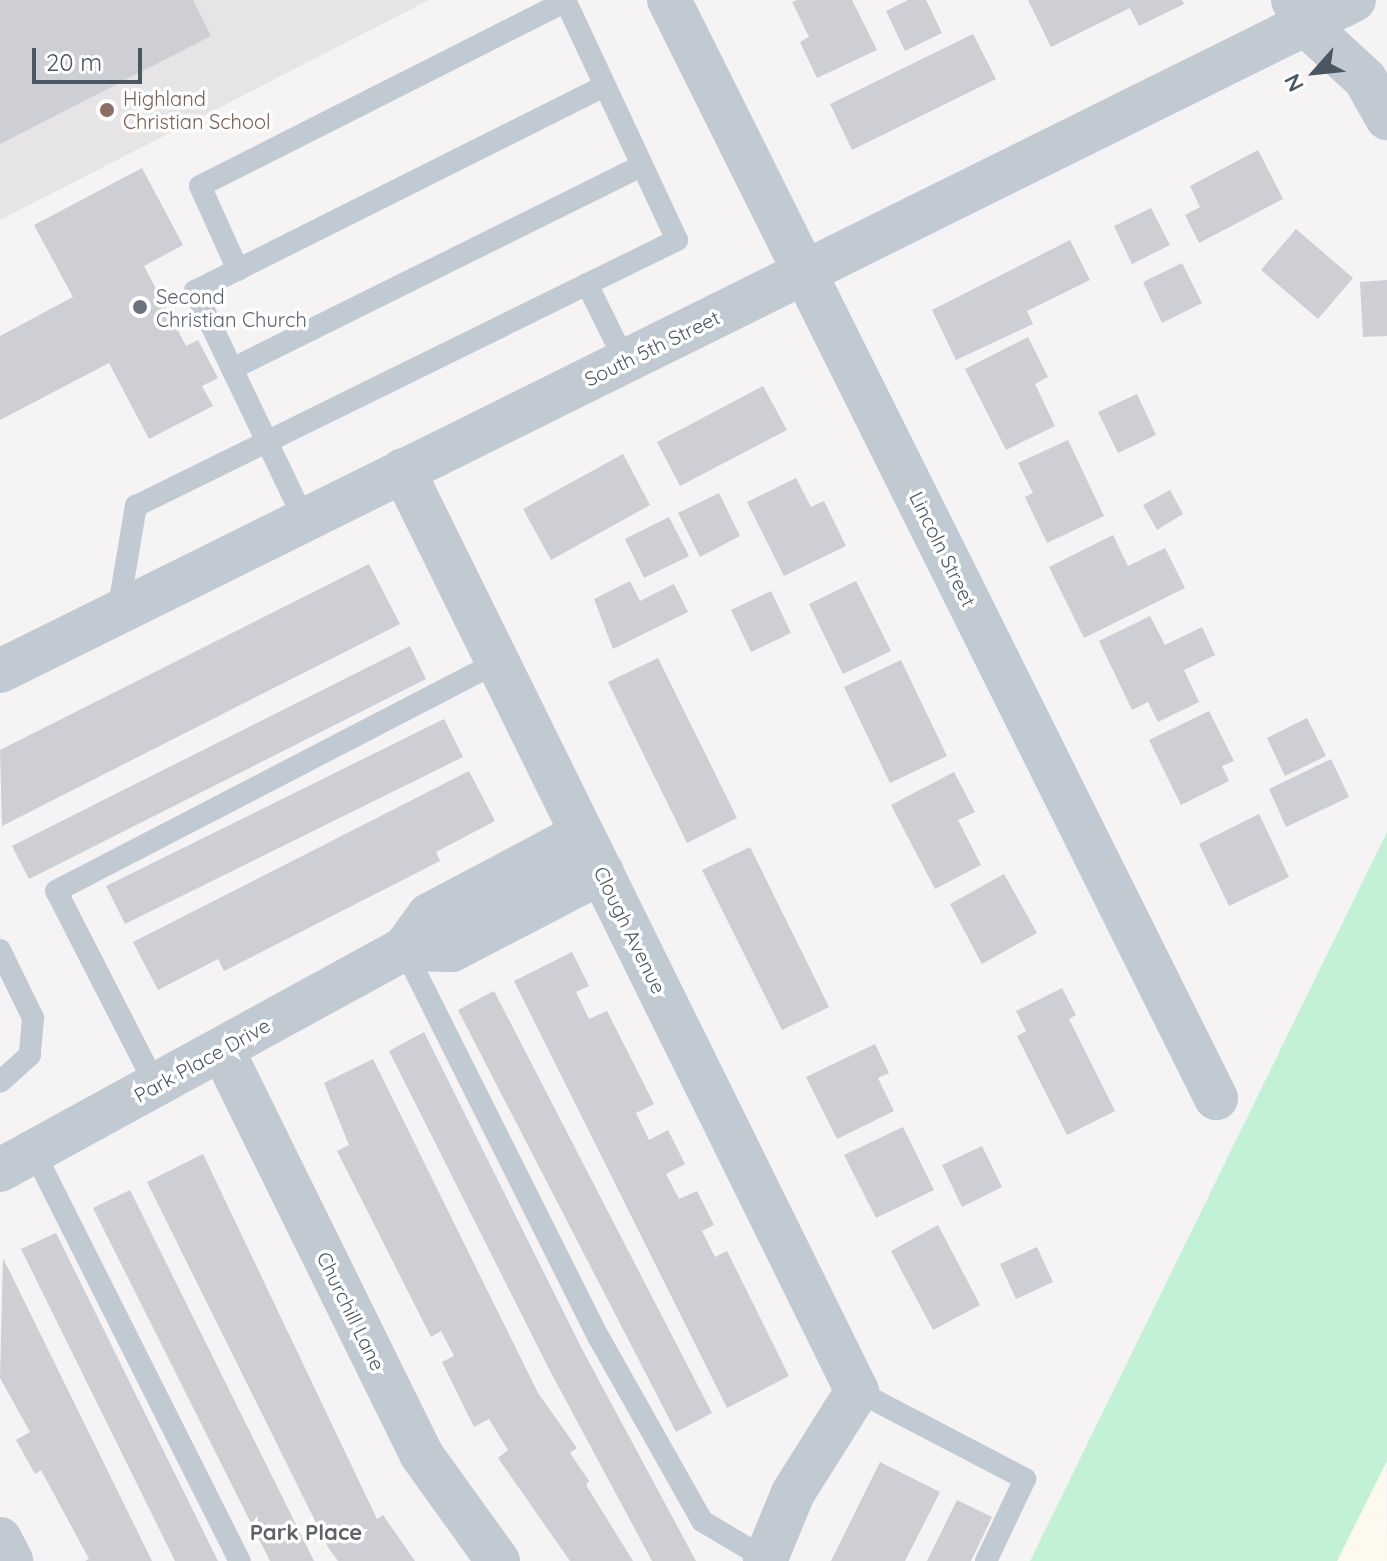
<!DOCTYPE html>
<html>
<head>
<meta charset="utf-8">
<style>
  body { margin:0 }
  #map { position:relative; width:1387px; height:1561px; overflow:hidden; background:#f5f3f3; font-family:Quicksand,sans-serif }
  div>[style] { position:absolute }
  .commercial>* { inset:0; background:#fdf9ef }
  .education>* { inset:0; background:#e6e4e5 }
  .green>* { inset:0; background:#c3f1d5 }
  .building>* { inset:0; background:#cdcfd5 }
  .lane>* { height:22px; margin:-11px; padding:0 11px; transform-origin:11px; border-radius:11px; background:#c1cad2 }
  .street>* { height:44px; margin:-22px; padding:0 22px; transform-origin:22px; border-radius:22px; background:#c1cad2 }
  .dots>* { width:22px; height:22px; translate:-50% -50%; box-sizing:border-box; border:4px solid #fff; border-radius:50% }
  span { translate:-50% -50%; white-space:nowrap; text-align:center; line-height:1.15; -webkit-text-stroke:7px #fff; paint-order:stroke }
  .education-label { font-size:20px; color:#785e54 }
  .left { translate:0 -50%; text-align:left }
  .worship-label { font-size:20px; color:#5b616d }
  .street-label { font-size:20px; color:#4a5661 }
  .neighbourhood-label { font-size:22px; color:#5f6368; font-weight:700 }
  .north { position:absolute; left:1275px; top:32px; width:80px; height:80px; -webkit-text-stroke:6px #fff; paint-order:stroke; rotate:243deg; font-size:22px; font-weight:700; line-height:32px; text-align:center; color:#4a5661 }
  .north::after { content:''; display:block; margin:auto; width:28px; height:36px; background:#4a5661; clip-path:polygon(50% 0,100% 100%,50% 72%,0 100%) }
  .scale { position:absolute; left:32px; top:48px; width:110px; height:36px; box-sizing:border-box; border:4px solid #4a5661; border-top:0; padding-left:10px; font-size:24px; line-height:28px; white-space:nowrap; color:#4a5661; -webkit-text-stroke:6px #fff; paint-order:stroke }
</style>
</head>
<body>
<div id="map">
  <div class="commercial">
    <i style="clip-path:polygon(1385px 1464px,1387px 1561px,1337px 1561px)"></i>
  </div>
  <div class="education">
    <i style="clip-path:polygon(0 0,429px 0,0 220px)"></i>
  </div>
  <div class="green">
    <i style="clip-path:polygon(1387px 832px,1387px 1461px,1337px 1561px,1030px 1561px)"></i>
  </div>
  <div class="building">
    <i style="clip-path:polygon(0 0,193px 0,211px 36px,0 144px)"></i>
    <i style="clip-path:polygon(797px 0,852px 0,877px 50px,817px 78px,800px 42px,809px 37px,792px 2px)"></i>
    <i style="clip-path:polygon(908px 0,926px 0,942px 33px,905px 51px,886px 11px)"></i>
    <i style="clip-path:polygon(1028px 0,1182px 0,1184px 4px,1139px 26px,1130px 8px,1051px 47px)"></i>
    <i style="clip-path:polygon(973px 34px,996px 79px,852px 150px,830px 104px)"></i>
    <i style="clip-path:polygon(1258px 150px,1283px 199px,1199px 243px,1185px 215px,1200px 207px,1190px 186px)"></i>
    <i style="clip-path:polygon(142px 168px,183px 245px,144px 266px,186px 346px,198px 340px,218px 378px,202px 386px,213px 406px,149px 439px,109px 363px,0 420px,0 336px,73px 297px,34px 225px)"></i>
    <i style="clip-path:polygon(1151px 208px,1170px 245px,1132px 264px,1114px 226px)"></i>
    <i style="clip-path:polygon(1296px 229px,1353px 278px,1318px 319px,1261px 270px)"></i>
    <i style="clip-path:polygon(1070px 240px,1090px 280px,1027px 311px,1033px 324px,956px 360px,932px 310px)"></i>
    <i style="clip-path:polygon(1182px 263px,1202px 303px,1162px 323px,1143px 282px)"></i>
    <i style="clip-path:polygon(1387px 280px,1387px 336px,1363px 337px,1360px 282px)"></i>
    <i style="clip-path:polygon(1028px 337px,1048px 377px,1035px 384px,1055px 426px,1006px 450px,965px 369px)"></i>
    <i style="clip-path:polygon(763px 386px,787px 430px,680px 486px,657px 442px)"></i>
    <i style="clip-path:polygon(1137px 394px,1156px 435px,1118px 453px,1098px 412px)"></i>
    <i style="clip-path:polygon(1068px 440px,1104px 516px,1047px 543px,1025px 497px,1033px 493px,1018px 463px)"></i>
    <i style="clip-path:polygon(623px 454px,650px 505px,551px 560px,523px 509px)"></i>
    <i style="clip-path:polygon(796px 478px,811px 507px,824px 501px,846px 546px,784px 576px,747px 502px)"></i>
    <i style="clip-path:polygon(1170px 490px,1183px 514px,1157px 530px,1143px 505px)"></i>
    <i style="clip-path:polygon(719px 493px,740px 536px,700px 557px,678px 513px)"></i>
    <i style="clip-path:polygon(669px 517px,689px 556px,644px 578px,625px 539px)"></i>
    <i style="clip-path:polygon(1113px 535px,1128px 566px,1165px 548px,1185px 588px,1084px 638px,1049px 567px)"></i>
    <i style="clip-path:polygon(369px 564px,400px 624px,2px 826px,0 750px)"></i>
    <i style="clip-path:polygon(630px 581px,640px 601px,674px 584px,688px 612px,613px 649px,594px 599px)"></i>
    <i style="clip-path:polygon(856px 581px,891px 651px,843px 674px,809px 604px)"></i>
    <i style="clip-path:polygon(771px 591px,791px 633px,751px 652px,731px 610px)"></i>
    <i style="clip-path:polygon(1150px 616px,1165px 645px,1202px 627px,1215px 655px,1184px 670px,1199px 702px,1158px 722px,1148px 702px,1132px 710px,1099px 641px)"></i>
    <i style="clip-path:polygon(410px 646px,426px 679px,29px 879px,12px 846px)"></i>
    <i style="clip-path:polygon(658px 658px,737px 818px,687px 843px,608px 682px)"></i>
    <i style="clip-path:polygon(901px 660px,947px 756px,890px 783px,844px 687px)"></i>
    <i style="clip-path:polygon(1209px 711px,1234px 761px,1222px 766px,1229px 781px,1181px 805px,1149px 740px)"></i>
    <i style="clip-path:polygon(1307px 718px,1326px 756px,1285px 776px,1267px 738px)"></i>
    <i style="clip-path:polygon(444px 719px,463px 757px,125px 924px,106px 886px)"></i>
    <i style="clip-path:polygon(1331px 759px,1349px 797px,1286px 827px,1269px 789px)"></i>
    <i style="clip-path:polygon(469px 771px,495px 821px,436px 852px,440px 861px,224px 971px,218px 959px,158px 990px,133px 942px)"></i>
    <i style="clip-path:polygon(954px 772px,975px 812px,958px 820px,981px 865px,935px 889px,891px 805px)"></i>
    <i style="clip-path:polygon(1259px 814px,1289px 877px,1229px 906px,1199px 844px)"></i>
    <i style="clip-path:polygon(750px 847px,829px 1007px,782px 1030px,702px 870px)"></i>
    <i style="clip-path:polygon(1004px 874px,1037px 933px,982px 964px,950px 904px)"></i>
    <i style="clip-path:polygon(572px 952px,589px 986px,576px 992px,589px 1019px,607px 1011px,654px 1104px,636px 1113px,649px 1140px,668px 1130px,685px 1164px,666px 1174px,679px 1199px,697px 1191px,714px 1225px,702px 1231px,715px 1257px,727px 1251px,789px 1376px,727px 1408px,514px 981px)"></i>
    <i style="clip-path:polygon(1062px 988px,1076px 1015px,1069px 1019px,1115px 1111px,1067px 1135px,1017px 1036px,1026px 1031px,1016px 1011px)"></i>
    <i style="clip-path:polygon(494px 991px,712px 1413px,676px 1432px,458px 1010px)"></i>
    <i style="clip-path:polygon(424px 1032px,582px 1349px,696px 1561px,652px 1561px,549px 1369px,389px 1051px)"></i>
    <i style="clip-path:polygon(875px 1044px,889px 1073px,878px 1078px,894px 1111px,837px 1139px,806px 1077px)"></i>
    <i style="clip-path:polygon(373px 1059px,538px 1393px,577px 1448px,570px 1453px,589px 1481px,586px 1485px,633px 1561px,570px 1561px,498px 1458px,508px 1450px,489px 1419px,474px 1427px,442px 1362px,454px 1356px,441px 1331px,431px 1337px,337px 1151px,349px 1145px,324px 1083px)"></i>
    <i style="clip-path:polygon(903px 1127px,934px 1190px,876px 1218px,844px 1155px)"></i>
    <i style="clip-path:polygon(982px 1146px,1002px 1187px,962px 1207px,942px 1165px)"></i>
    <i style="clip-path:polygon(203px 1154px,377px 1519px,383px 1515px,415px 1561px,338px 1561px,328px 1547px,147px 1182px)"></i>
    <i style="clip-path:polygon(130px 1190px,314px 1561px,270px 1561px,93px 1208px)"></i>
    <i style="clip-path:polygon(938px 1225px,980px 1305px,933px 1330px,891px 1251px)"></i>
    <i style="clip-path:polygon(56px 1233px,218px 1561px,175px 1561px,21px 1249px)"></i>
    <i style="clip-path:polygon(1037px 1247px,1053px 1282px,1016px 1299px,1000px 1264px)"></i>
    <i style="clip-path:polygon(3px 1258px,152px 1561px,85px 1561px,89px 1559px,41px 1470px,35px 1474px,16px 1440px,30px 1432px,0 1378px)"></i>
    <i style="clip-path:polygon(880px 1462px,940px 1492px,905px 1561px,831px 1561px)"></i>
    <i style="clip-path:polygon(957px 1500px,992px 1517px,971px 1561px,927px 1561px)"></i>
  </div>
  <div class="lane">
    <i style="left:238px;top:270px;width:92px;rotate:-114.3deg"></i>
    <i style="left:200px;top:186px;width:406px;rotate:-26.8deg"></i>
    <i style="left:587px;top:284px;width:86px;rotate:63.7deg"></i>
    <i style="left:232px;top:369px;width:457px;rotate:-26.4deg"></i>
    <i style="left:304px;top:519px;width:253px;rotate:-115.6deg"></i>
    <i style="left:195px;top:291px;width:455px;rotate:-26.6deg"></i>
    <i style="left:118px;top:612px;width:108px;rotate:-80.4deg"></i>
    <i style="left:136px;top:506px;width:603px;rotate:-26.18deg"></i>
    <i style="left:677px;top:240px;width:265px;rotate:-115deg"></i>
    <i style="left:404px;top:949px;width:435px;rotate:63.4deg"></i>
    <i style="left:599px;top:1338px;width:210px;rotate:60.6deg"></i>
    <i style="left:702px;top:1521px;width:74px;rotate:30.7deg"></i>
    <i style="left:0;top:950px;width:76px;rotate:64.1deg"></i>
    <i style="left:33px;top:1018px;width:37px;rotate:95deg"></i>
    <i style="left:30px;top:1055px;width:40px;rotate:138deg"></i>
    <i style="left:156px;top:1086px;width:219px;rotate:-117.1deg"></i>
    <i style="left:56px;top:891px;width:498px;rotate:-27.4deg"></i>
    <i style="left:34px;top:1152px;width:458px;rotate:63.3deg"></i>
    <i style="left:857px;top:1391px;width:190px;rotate:27.6deg"></i>
    <i style="left:1025px;top:1479px;width:91px;rotate:115.4deg"></i>
  </div>
  <div class="street">
    <i style="left:669px;top:0;width:1227px;rotate:63.52deg"></i>
    <i style="left:1293px;top:0;width:27px;rotate:63deg"></i>
    <i style="left:1305px;top:24px;width:81px;rotate:42.5deg"></i>
    <i style="left:1365px;top:79px;width:45px;rotate:60.6deg"></i>
    <i style="left:403px;top:470px;width:1027px;rotate:63.76deg"></i>
    <i style="left:857px;top:1391px;width:120px;rotate:122.1deg"></i>
    <i style="left:793px;top:1493px;width:74px;rotate:112.4deg"></i>
    <i style="left:0;top:671px;width:1511px;rotate:-26.36deg"></i>
    <i style="left:404px;top:949px;width:48px;rotate:1.2deg"></i>
    <i style="left:452px;top:950px;width:169px;rotate:-27.5deg"></i>
    <i style="left:222px;top:1049px;width:451px;rotate:63.8deg"></i>
    <i style="left:421px;top:1454px;width:132px;rotate:54.3deg"></i>
    <i style="left:0;top:1170px;width:460px;rotate:-28.7deg"></i>
    <i style="left:404px;top:949px;width:42px;rotate:-53.7deg"></i>
    <i style="left:429px;top:915px;width:173px;rotate:-27.9deg"></i>
    <i style="left:0;top:1539px;width:25px;rotate:63deg"></i>
  </div>
  <div class="dots">
    <i style="left:107px;top:110px;background:#8d6e63"></i>
    <i style="left:140px;top:307px;background:#6b7280"></i>
  </div>
  <div class="education-label">
    <span class="left" style="left:123px;top:110px">Highland<br>Christian School</span>
  </div>
  <div class="worship-label">
    <span class="left" style="left:156px;top:308px">Second<br>Christian Church</span>
  </div>
  <div class="street-label">
    <span style="left:652px;top:348px;rotate:-26deg">South 5th Street</span>
    <span style="left:943px;top:549px;rotate:64deg">Lincoln Street</span>
    <span style="left:630px;top:930px;rotate:64deg">Clough Avenue</span>
    <span style="left:202px;top:1060px;rotate:-29deg">Park Place Drive</span>
    <span style="left:351px;top:1311px;rotate:64deg">Churchill Lane</span>
  </div>
  <div class="neighbourhood-label">
    <span style="left:306px;top:1533px">Park Place</span>
  </div>
  <div class="north">N</div>
  <div class="scale">20 m</div>
</div>
</body>
</html>
